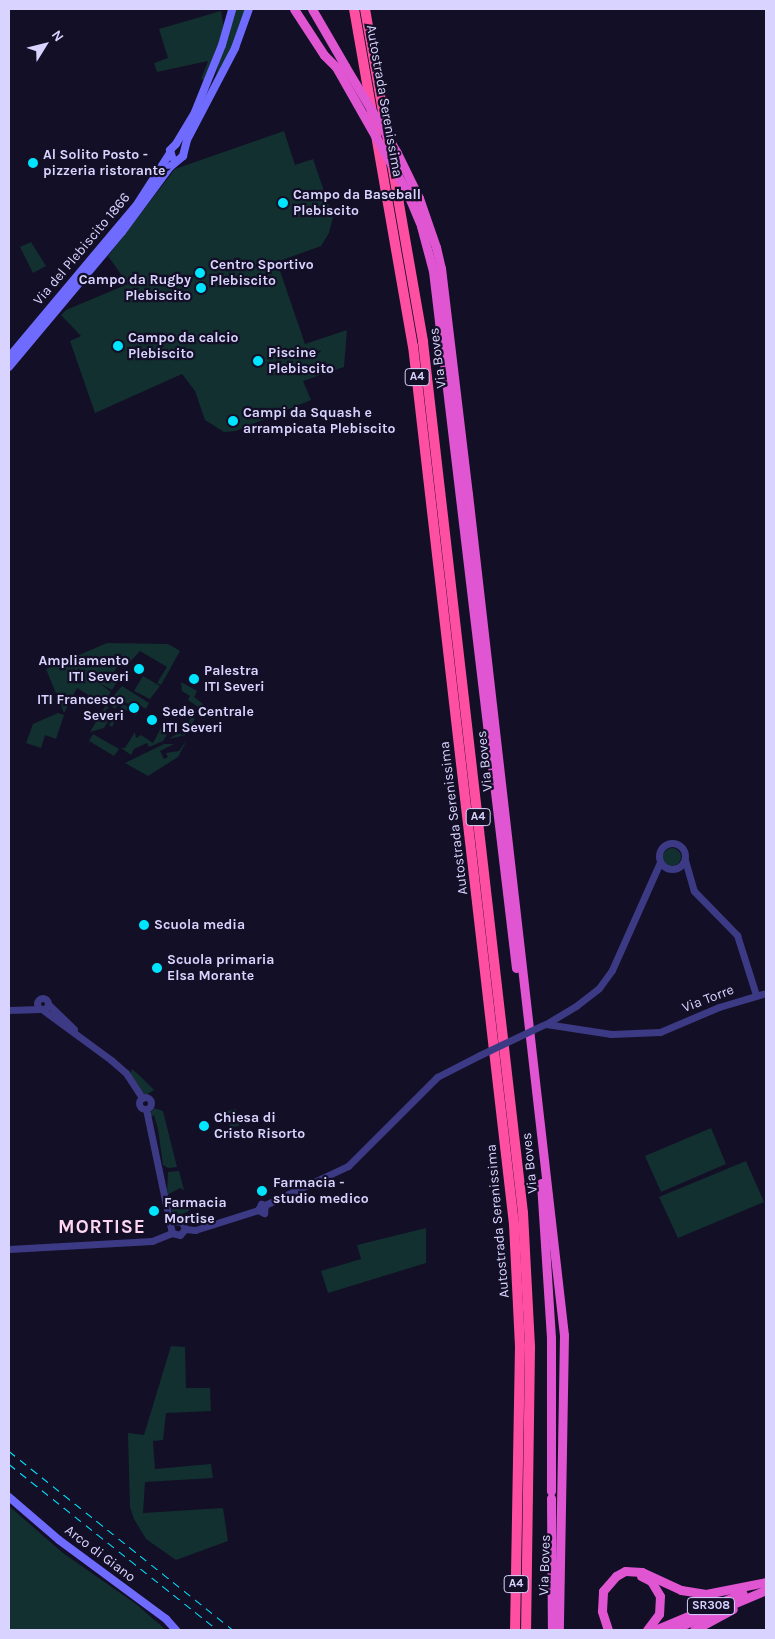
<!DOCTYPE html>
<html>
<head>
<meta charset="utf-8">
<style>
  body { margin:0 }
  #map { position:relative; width:775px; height:1639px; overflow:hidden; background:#130f26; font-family:Karla,sans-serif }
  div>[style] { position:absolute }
  .green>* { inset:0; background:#12302f }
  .round { border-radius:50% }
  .tertiary>* { height:7px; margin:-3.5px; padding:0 3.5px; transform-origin:3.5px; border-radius:3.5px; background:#3d3a85 }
  .tertiary>.ring { margin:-3.5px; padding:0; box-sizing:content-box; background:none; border:7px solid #3d3a85; border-radius:50% }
  .secondary>* { height:8px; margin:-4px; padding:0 4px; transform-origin:4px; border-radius:4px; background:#6f6bff }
  .trunk>* { height:9px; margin:-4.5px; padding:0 4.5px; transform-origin:4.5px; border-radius:4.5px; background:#e055d1 }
  .motorway>* { height:10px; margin:-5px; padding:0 5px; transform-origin:5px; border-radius:5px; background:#ff4fa3 }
  .rail>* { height:1px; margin-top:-0.5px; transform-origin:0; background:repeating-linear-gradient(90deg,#00e5ff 0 8px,transparent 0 14px) }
  .tertiary-bridge>* { height:7px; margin:-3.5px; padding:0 3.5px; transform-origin:3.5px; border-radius:3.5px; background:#3d3a85 }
  .trunk-bridge>* { height:9px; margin:-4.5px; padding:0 4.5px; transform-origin:4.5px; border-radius:4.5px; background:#e055d1 }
  .dots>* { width:14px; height:14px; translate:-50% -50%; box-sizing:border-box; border:2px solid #130f26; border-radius:50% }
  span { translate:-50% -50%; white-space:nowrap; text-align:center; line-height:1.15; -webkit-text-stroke:4.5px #130f26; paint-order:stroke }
  .shield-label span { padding:1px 4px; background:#130f26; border:1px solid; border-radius:4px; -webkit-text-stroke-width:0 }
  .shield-label { font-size:12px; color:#d9d4ff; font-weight:700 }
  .street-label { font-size:14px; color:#d9d4ff }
  .poi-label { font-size:14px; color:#d9d4ff; font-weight:700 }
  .left { translate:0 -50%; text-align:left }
  .right { translate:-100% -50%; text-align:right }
  .district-label { font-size:19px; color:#ffd6f0; font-weight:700; letter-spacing:1px }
  .frame { position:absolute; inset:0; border:10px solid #d9d4ff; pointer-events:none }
  .north { position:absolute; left:20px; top:20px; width:50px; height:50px; -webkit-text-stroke:4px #130f26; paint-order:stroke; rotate:54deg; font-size:14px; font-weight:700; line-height:20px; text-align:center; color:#d9d4ff }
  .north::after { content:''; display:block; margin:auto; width:18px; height:22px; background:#d9d4ff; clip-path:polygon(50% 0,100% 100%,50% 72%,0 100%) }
</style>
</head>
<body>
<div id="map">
  <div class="green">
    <i style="clip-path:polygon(232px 9px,247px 9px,227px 60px,216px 75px)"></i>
    <i style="clip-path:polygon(221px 11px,224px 28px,204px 80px,201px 79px,208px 61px,157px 72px,154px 63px,168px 58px,159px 29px)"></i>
    <i style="clip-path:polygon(284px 131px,295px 165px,313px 159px,333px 217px,329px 233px,321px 246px,277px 262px,305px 344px,347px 330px,344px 367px,303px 381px,311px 400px,236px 431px,224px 432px,205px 420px,195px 391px,182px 374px,95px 413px,70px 341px,81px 336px,61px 315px,66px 310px,128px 284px,108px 256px,175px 169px)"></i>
    <i style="clip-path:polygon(31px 242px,46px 266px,33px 273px,20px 247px)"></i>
    <i style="clip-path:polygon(107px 643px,168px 644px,180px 651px,161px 685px,157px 683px,167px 667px,140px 651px,129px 663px,122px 659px,112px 675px,118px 680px,112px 690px,99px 683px,111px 692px,103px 704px,77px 688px,64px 713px,46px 669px)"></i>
    <i style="clip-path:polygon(143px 676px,160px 686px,150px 699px,134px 691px)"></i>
    <i style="clip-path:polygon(181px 682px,197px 691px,194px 697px,203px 704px,201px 709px,188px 700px,190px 696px,182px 691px)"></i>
    <i style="clip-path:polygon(122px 686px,149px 703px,146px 709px,141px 706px,135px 708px,122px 700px,115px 709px,107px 703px)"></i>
    <i style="clip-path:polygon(123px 704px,138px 713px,136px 716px,122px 708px,112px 727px,109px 725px)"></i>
    <i style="clip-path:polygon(106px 705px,109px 708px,105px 710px,112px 714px,104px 728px,90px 732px)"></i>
    <i style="clip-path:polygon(58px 713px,64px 715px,56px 739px,45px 735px,41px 748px,26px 743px,33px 724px)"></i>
    <i style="clip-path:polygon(191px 717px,195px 719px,185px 735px,169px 739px,178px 733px,183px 735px)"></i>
    <i style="clip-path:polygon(161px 728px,168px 733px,163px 741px,149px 747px,147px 743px,134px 749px,131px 755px,121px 748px,125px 748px,135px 732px,136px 738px,141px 735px,153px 743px)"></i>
    <i style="clip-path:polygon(93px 734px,119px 749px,114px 756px,89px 741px)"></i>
    <i style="clip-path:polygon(187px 740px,178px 757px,148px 776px,125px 763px,164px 744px,174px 744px,160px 751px,164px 759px,168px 757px,166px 753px,179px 751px)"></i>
    <i class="round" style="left:663px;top:848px;width:18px;height:18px"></i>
    <i style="clip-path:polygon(132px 1069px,139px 1075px,154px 1090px,146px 1095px,141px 1092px,130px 1075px)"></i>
    <i style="clip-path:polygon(154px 1108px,163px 1111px,177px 1167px,168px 1168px,163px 1165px,158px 1129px,154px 1115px,150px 1118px,150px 1114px)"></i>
    <i style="clip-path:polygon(236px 1109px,239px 1126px,230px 1127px,227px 1111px)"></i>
    <i style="clip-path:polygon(711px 1128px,726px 1164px,661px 1192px,645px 1156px)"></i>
    <i style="clip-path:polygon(746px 1161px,764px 1202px,678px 1238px,659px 1197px)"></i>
    <i style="clip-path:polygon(179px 1171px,184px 1190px,180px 1188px,167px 1195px,168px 1172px)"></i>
    <i style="clip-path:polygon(186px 1200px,189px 1211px,178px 1216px,171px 1214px,172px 1204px)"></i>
    <i style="clip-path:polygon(426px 1228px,426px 1263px,328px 1293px,321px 1271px,361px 1259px,357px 1245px)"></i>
    <i style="clip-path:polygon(171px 1346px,185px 1347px,186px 1388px,210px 1388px,211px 1411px,166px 1413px,163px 1440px,153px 1441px,155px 1469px,211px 1464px,213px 1478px,145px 1482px,143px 1513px,223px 1508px,228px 1541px,176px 1560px,146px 1539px,134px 1519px,130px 1507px,128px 1433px,144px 1435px)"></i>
    <i style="clip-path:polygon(9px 1506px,63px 1553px,136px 1604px,166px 1630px,9px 1630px)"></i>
  </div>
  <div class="tertiary">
    <i class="ring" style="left:659px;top:843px;width:19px;height:19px"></i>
    <i style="left:685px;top:860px;width:32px;rotate:74deg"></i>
    <i style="left:694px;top:891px;width:62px;rotate:45.7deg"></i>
    <i style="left:737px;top:935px;width:63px;rotate:72.4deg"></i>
    <i class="ring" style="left:37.5px;top:998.5px;width:4px;height:4px"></i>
    <i style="left:48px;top:1004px;width:36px;rotate:44deg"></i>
    <i style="left:9px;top:1010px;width:31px;rotate:-2deg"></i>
    <i style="left:43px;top:1010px;width:84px;rotate:36.3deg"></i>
    <i style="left:111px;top:1060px;width:20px;rotate:41deg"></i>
    <i style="left:126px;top:1073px;width:30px;rotate:57deg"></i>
    <i style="left:546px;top:1024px;width:66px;rotate:8.7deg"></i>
    <i style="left:611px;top:1034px;width:49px;rotate:-2.3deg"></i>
    <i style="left:660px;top:1032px;width:64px;rotate:-23deg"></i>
    <i style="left:719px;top:1007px;width:49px;rotate:-16.6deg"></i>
    <i style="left:546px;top:1024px;width:35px;rotate:-31deg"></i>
    <i style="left:576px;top:1006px;width:29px;rotate:-38deg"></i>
    <i style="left:599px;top:988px;width:22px;rotate:-54deg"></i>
    <i style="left:612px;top:970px;width:118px;rotate:-66deg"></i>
    <i class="ring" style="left:139px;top:1097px;width:5px;height:5px"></i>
    <i style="left:146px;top:1109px;width:127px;rotate:78.2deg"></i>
    <i style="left:258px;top:1210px;width:7px;rotate:-63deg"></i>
    <i style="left:261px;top:1204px;width:4px;rotate:14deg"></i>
    <i style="left:265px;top:1205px;width:92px;rotate:-25.2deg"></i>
    <i style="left:348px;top:1166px;width:126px;rotate:-45deg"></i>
    <i style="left:437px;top:1077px;width:48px;rotate:-27.1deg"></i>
    <i style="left:174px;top:1221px;width:8px;rotate:7deg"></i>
    <i style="left:182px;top:1222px;width:8px;rotate:67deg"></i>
    <i style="left:185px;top:1229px;width:10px;rotate:6deg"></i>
    <i style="left:195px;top:1230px;width:66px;rotate:-17.6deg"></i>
    <i style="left:258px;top:1210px;width:7px;rotate:27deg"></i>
    <i style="left:264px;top:1213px;width:8px;rotate:-83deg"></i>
    <i style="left:172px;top:1233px;width:8px;rotate:14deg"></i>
    <i style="left:180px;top:1235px;width:8px;rotate:-50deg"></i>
    <i style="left:9px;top:1249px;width:143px;rotate:-3.2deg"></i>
    <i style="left:152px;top:1241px;width:22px;rotate:-22deg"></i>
  </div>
  <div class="secondary">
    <i style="left:172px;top:157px;width:7px;rotate:-106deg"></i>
    <i style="left:170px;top:150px;width:8px;rotate:-45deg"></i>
    <i style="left:176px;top:144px;width:37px;rotate:-59deg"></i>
    <i style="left:195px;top:112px;width:72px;rotate:-68.1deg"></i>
    <i style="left:222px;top:45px;width:37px;rotate:-74deg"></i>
    <i style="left:9px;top:357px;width:201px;rotate:-50deg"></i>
    <i style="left:138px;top:203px;width:59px;rotate:-57.4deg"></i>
    <i style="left:9px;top:367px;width:176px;rotate:-50.1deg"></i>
    <i style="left:122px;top:232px;width:81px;rotate:-53.6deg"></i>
    <i style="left:170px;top:167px;width:17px;rotate:-40deg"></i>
    <i style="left:183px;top:156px;width:16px;rotate:-76deg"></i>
    <i style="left:187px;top:140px;width:104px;rotate:-62.4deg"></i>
    <i style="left:235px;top:48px;width:41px;rotate:-70.3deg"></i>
    <i style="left:9px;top:1497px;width:66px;rotate:40.7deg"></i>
    <i style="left:59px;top:1540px;width:133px;rotate:36.4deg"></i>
    <i style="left:166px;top:1619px;width:15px;rotate:48deg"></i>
  </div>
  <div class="trunk">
    <i style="left:294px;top:9px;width:55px;rotate:56.9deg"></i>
    <i style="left:324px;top:55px;width:17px;rotate:45deg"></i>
    <i style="left:312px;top:9px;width:66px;rotate:59.9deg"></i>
    <i style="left:433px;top:271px;width:702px;rotate:83.21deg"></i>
    <i style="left:468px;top:494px;width:846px;rotate:83.49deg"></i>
    <i style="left:564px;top:1335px;width:295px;rotate:91deg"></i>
    <i style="left:541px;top:1183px;width:156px;rotate:86.3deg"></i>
    <i style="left:551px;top:1339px;width:152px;rotate:90deg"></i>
    <i style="left:551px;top:1498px;width:132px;rotate:89.6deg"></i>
    <i style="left:641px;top:1576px;width:11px;rotate:27deg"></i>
    <i style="left:651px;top:1581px;width:17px;rotate:59deg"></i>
    <i style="left:660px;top:1596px;width:18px;rotate:93deg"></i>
    <i style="left:659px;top:1614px;width:20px;rotate:127deg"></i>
    <i style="left:608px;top:1630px;width:20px;rotate:-108deg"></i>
    <i style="left:602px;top:1611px;width:20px;rotate:-87deg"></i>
    <i style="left:603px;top:1591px;width:20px;rotate:-49deg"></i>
    <i style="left:616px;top:1576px;width:10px;rotate:-29deg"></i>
    <i style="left:625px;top:1571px;width:17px;rotate:3deg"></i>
    <i style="left:642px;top:1572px;width:43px;rotate:24.8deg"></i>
    <i style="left:681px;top:1590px;width:25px;rotate:9deg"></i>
    <i style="left:706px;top:1594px;width:61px;rotate:-11.3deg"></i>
    <i style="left:655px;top:1630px;width:95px;rotate:-22.8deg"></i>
    <i style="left:671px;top:1630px;width:103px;rotate:-22.8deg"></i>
    <i style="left:694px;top:1630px;width:44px;rotate:-28.3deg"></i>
  </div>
  <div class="motorway">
    <i style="left:354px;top:9px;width:342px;rotate:80.1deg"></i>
    <i style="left:413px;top:346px;width:884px;rotate:83.44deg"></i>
    <i style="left:514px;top:1224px;width:122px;rotate:87.2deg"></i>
    <i style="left:520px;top:1346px;width:284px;rotate:91deg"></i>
    <i style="left:365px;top:9px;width:338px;rotate:80.1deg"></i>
    <i style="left:423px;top:342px;width:877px;rotate:83.45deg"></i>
    <i style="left:523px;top:1213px;width:135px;rotate:87deg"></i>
    <i style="left:530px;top:1348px;width:282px;rotate:90.8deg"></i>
  </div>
  <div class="rail">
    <i style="left:9px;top:1451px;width:287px;rotate:38.6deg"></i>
    <i style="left:9px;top:1464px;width:267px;rotate:38.5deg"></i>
  </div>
  <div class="tertiary-bridge">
    <i style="left:480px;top:1055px;width:70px;rotate:-25.5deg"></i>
  </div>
  <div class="trunk-bridge">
    <i style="left:345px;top:66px;width:101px;rotate:59.1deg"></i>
    <i style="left:397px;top:153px;width:50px;rotate:63.9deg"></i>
    <i style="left:419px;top:198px;width:52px;rotate:70.9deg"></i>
    <i style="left:436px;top:247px;width:22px;rotate:77deg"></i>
    <i style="left:441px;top:268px;width:228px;rotate:83.2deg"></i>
    <i style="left:336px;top:67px;width:142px;rotate:60.4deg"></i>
    <i style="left:406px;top:190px;width:39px;rotate:67deg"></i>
    <i style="left:421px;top:226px;width:47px;rotate:75.1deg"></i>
  </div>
  <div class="dots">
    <i style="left:33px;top:163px;background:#00e5ff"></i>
    <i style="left:283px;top:203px;background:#00e5ff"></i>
    <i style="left:200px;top:273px;background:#00e5ff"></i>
    <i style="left:201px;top:288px;background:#00e5ff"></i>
    <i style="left:118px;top:346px;background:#00e5ff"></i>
    <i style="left:258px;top:361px;background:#00e5ff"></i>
    <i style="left:233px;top:421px;background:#00e5ff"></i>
    <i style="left:139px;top:669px;background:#00e5ff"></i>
    <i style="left:194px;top:679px;background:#00e5ff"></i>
    <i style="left:134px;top:708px;background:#00e5ff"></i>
    <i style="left:152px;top:720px;background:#00e5ff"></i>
    <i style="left:144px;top:925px;background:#00e5ff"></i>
    <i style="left:157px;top:968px;background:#00e5ff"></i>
    <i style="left:204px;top:1126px;background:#00e5ff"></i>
    <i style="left:262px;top:1191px;background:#00e5ff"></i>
    <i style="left:154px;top:1211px;background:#00e5ff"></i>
  </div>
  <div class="shield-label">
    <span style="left:417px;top:377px">A4</span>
    <span style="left:478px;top:817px">A4</span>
    <span style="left:516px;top:1584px">A4</span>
    <span style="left:711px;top:1606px">SR308</span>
  </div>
  <div class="street-label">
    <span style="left:384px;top:101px;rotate:80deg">Autostrada Serenissima</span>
    <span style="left:82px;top:249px;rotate:-50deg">Via del Plebiscito 1866</span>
    <span style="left:438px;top:358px;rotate:-97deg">Via Boves</span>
    <span style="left:485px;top:761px;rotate:-96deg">Via Boves</span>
    <span style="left:454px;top:818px;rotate:-97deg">Autostrada Serenissima</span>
    <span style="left:708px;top:999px;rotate:-21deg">Via Torre</span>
    <span style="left:530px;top:1163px;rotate:-96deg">Via Boves</span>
    <span style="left:498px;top:1221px;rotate:-95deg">Autostrada Serenissima</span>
    <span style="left:100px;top:1554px;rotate:37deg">Arco di Giano</span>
    <span style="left:545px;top:1565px;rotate:-88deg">Via Boves</span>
  </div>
  <div class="poi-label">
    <span class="left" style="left:43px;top:163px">Al Solito Posto -<br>pizzeria ristorante</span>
    <span class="left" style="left:293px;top:203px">Campo da Baseball<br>Plebiscito</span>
    <span class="left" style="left:210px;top:273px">Centro Sportivo<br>Plebiscito</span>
    <span class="right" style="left:191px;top:288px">Campo da Rugby<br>Plebiscito</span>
    <span class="left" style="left:128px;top:346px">Campo da calcio<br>Plebiscito</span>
    <span class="left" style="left:268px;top:361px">Piscine<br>Plebiscito</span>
    <span class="left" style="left:243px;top:421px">Campi da Squash e<br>arrampicata Plebiscito</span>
    <span class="right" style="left:129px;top:669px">Ampliamento<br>ITI Severi</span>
    <span class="left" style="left:204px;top:679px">Palestra<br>ITI Severi</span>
    <span class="right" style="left:124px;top:708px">ITI Francesco<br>Severi</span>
    <span class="left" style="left:162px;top:720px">Sede Centrale<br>ITI Severi</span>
    <span class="left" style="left:154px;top:925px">Scuola media</span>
    <span class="left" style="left:167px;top:968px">Scuola primaria<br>Elsa Morante</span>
    <span class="left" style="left:214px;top:1126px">Chiesa di<br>Cristo Risorto</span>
    <span class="left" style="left:273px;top:1191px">Farmacia -<br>studio medico</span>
    <span class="left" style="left:164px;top:1211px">Farmacia<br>Mortise</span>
  </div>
  <div class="district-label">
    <span style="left:102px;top:1228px">MORTISE</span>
  </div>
  <div class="frame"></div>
  <div class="north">N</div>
</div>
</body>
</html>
